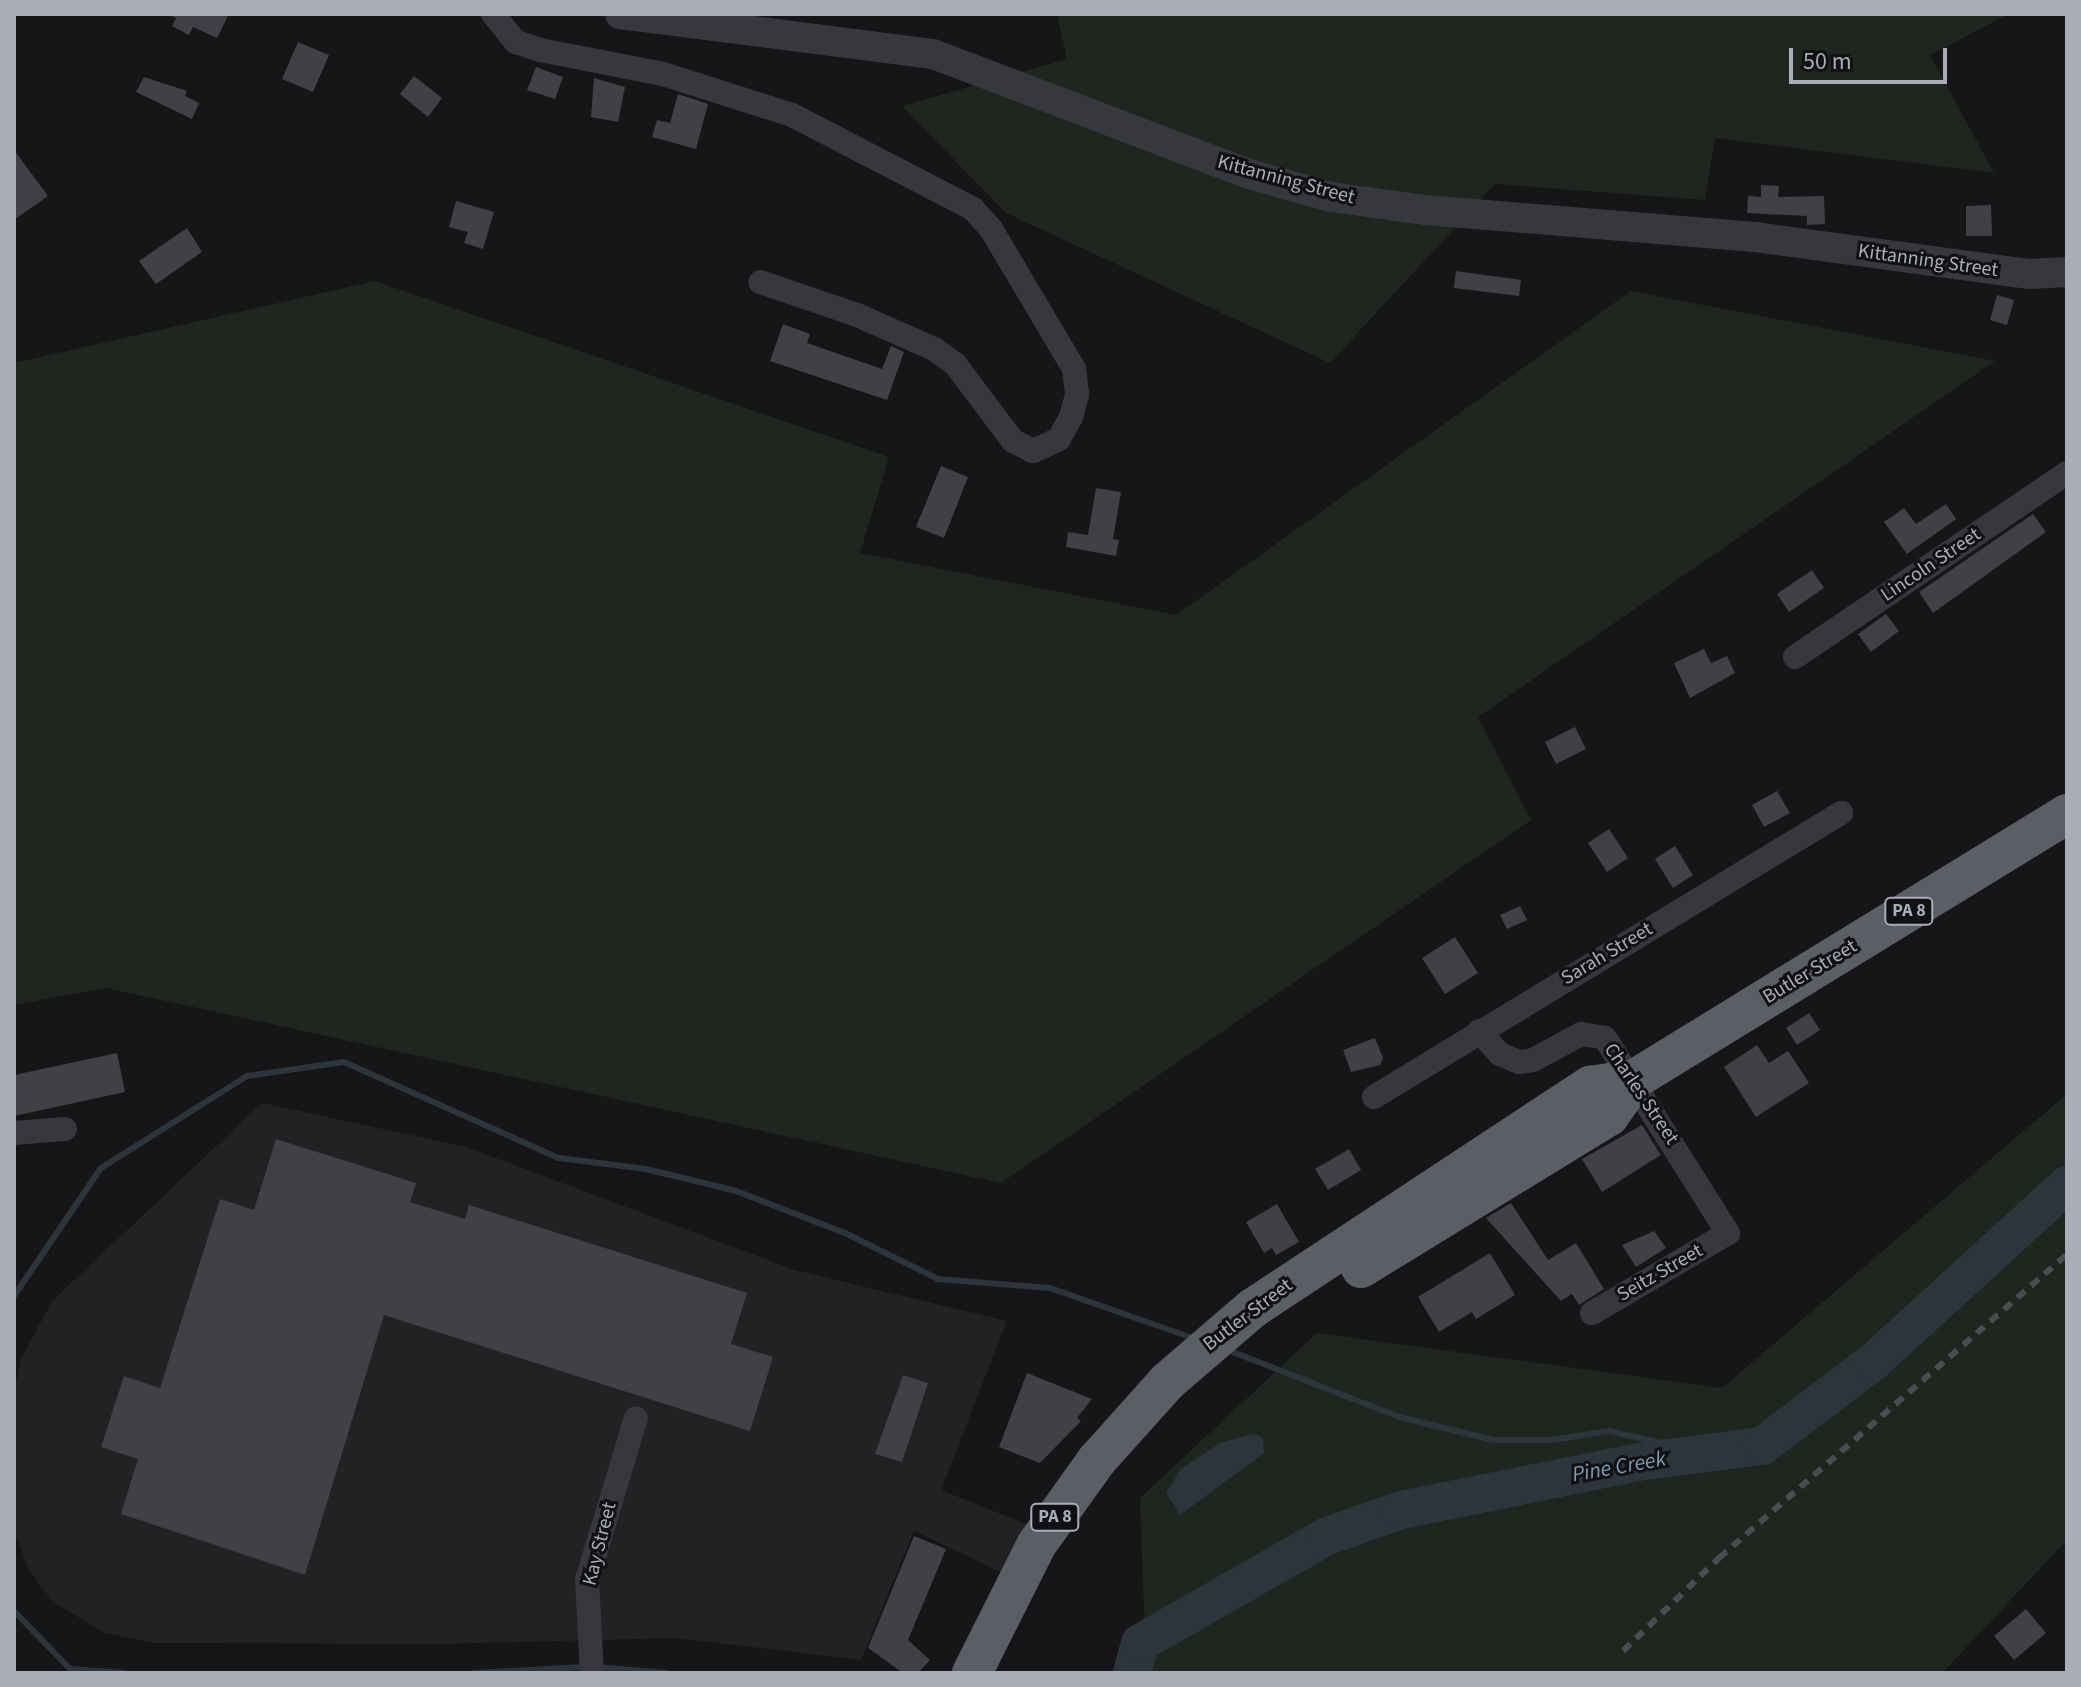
<!DOCTYPE html>
<html>
<head>
<meta charset="utf-8">
<style>
  body { margin:0 }
  #map { position:relative; width:2081px; height:1687px; overflow:hidden; background:#161618; font-family:"Source Sans 3",sans-serif }
  div>[style] { position:absolute }
  .built>* { inset:0; background:#222225 }
  .green>* { inset:0; background:#1e261f }
  .water>* { inset:0; background:#2c353c }
  .stream>* { height:6px; margin:-3px; padding:0 3px; transform-origin:3px; border-radius:3px; background:#2c353c }
  .river>* { height:38px; margin:-19px; padding:0 19px; transform-origin:19px; border-radius:19px; background:#2c353c }
  .building>* { inset:0; background:#404145 }
  .minor>* { height:24px; margin:-12px; padding:0 12px; transform-origin:12px; border-radius:12px; background:#37383d }
  .tertiary>* { height:30px; margin:-15px; padding:0 15px; transform-origin:15px; border-radius:15px; background:#37383d }
  .trunk>* { height:40px; margin:-20px; padding:0 20px; transform-origin:20px; border-radius:20px; background:#5b5e65 }
  .rail>* { height:6px; margin-top:-3px; transform-origin:0; background:repeating-linear-gradient(90deg,#4a4c52 0 10px,transparent 0 18px) }
  span { translate:-50% -50%; white-space:nowrap; text-align:center; line-height:1.15; -webkit-text-stroke:6px #111113; paint-order:stroke }
  .shield-label span { padding:2px 6px; background:#111113; border:2px solid; border-radius:6px; -webkit-text-stroke-width:0 }
  .shield-label { font-size:18px; color:#a8adb8; font-weight:700 }
  .street-label { font-size:20px; color:#a8adb8 }
  .water-label { font-size:22px; color:#7f9bb3; font-style:italic }
  .frame { position:absolute; inset:0; border:16px solid #a8adb8; pointer-events:none }
  .scale { position:absolute; left:1789px; top:48px; width:158px; height:36px; box-sizing:border-box; border:4px solid #a8adb8; border-top:0; padding-left:10px; font-size:24px; line-height:28px; white-space:nowrap; color:#a8adb8; -webkit-text-stroke:6px #111113; paint-order:stroke }
</style>
</head>
<body>
<div id="map">
  <div class="built">
    <i style="clip-path:polygon(262px 1103px,466px 1147px,795px 1270px,1007px 1321px,941px 1490px,1031px 1526px,1003px 1573px,914px 1531px,861px 1660px,677px 1638px,441px 1644px,153px 1643px,105px 1633px,53px 1602px,29px 1570px,14px 1531px,14px 1393px,21px 1359px,52px 1301px)"></i>
  </div>
  <div class="green">
    <i style="clip-path:polygon(1057px 14px,2009px 14px,1930px 55px,1994px 173px,1715px 138px,1705px 200px,1495px 184px,1330px 363px,1006px 213px,902px 106px,1067px 59px)"></i>
    <i style="clip-path:polygon(375px 281px,889px 457px,860px 553px,1176px 615px,1631px 291px,1995px 361px,1478px 717px,1531px 820px,1001px 1183px,106px 988px,14px 1005px,14px 363px)"></i>
    <i style="clip-path:polygon(2067px 1094px,2067px 1540px,1942px 1673px,1146px 1673px,1140px 1498px,1317px 1333px,1722px 1388px)"></i>
  </div>
  <div class="water">
    <i style="clip-path:polygon(1254px 1434px,1263px 1438px,1264px 1453px,1180px 1515px,1166px 1493px,1181px 1469px,1220px 1443px)"></i>
  </div>
  <div class="stream">
    <i style="left:14px;top:1296px;width:155px;rotate:-55.8deg"></i>
    <i style="left:101px;top:1168px;width:173px;rotate:-32.2deg"></i>
    <i style="left:247px;top:1076px;width:98px;rotate:-8.2deg"></i>
    <i style="left:344px;top:1062px;width:235px;rotate:24.1deg"></i>
    <i style="left:559px;top:1158px;width:88px;rotate:7.2deg"></i>
    <i style="left:646px;top:1169px;width:93px;rotate:13.7deg"></i>
    <i style="left:736px;top:1191px;width:117px;rotate:21.1deg"></i>
    <i style="left:845px;top:1233px;width:104px;rotate:26.3deg"></i>
    <i style="left:938px;top:1279px;width:112px;rotate:4.6deg"></i>
    <i style="left:1050px;top:1288px;width:155px;rotate:19.3deg"></i>
    <i style="left:1225px;top:1349px;width:187px;rotate:21.3deg"></i>
    <i style="left:1399px;top:1417px;width:97px;rotate:13.7deg"></i>
    <i style="left:1493px;top:1440px;width:59px"></i>
    <i style="left:1552px;top:1440px;width:58px;rotate:-9deg"></i>
    <i style="left:1609px;top:1431px;width:98px;rotate:12.9deg"></i>
    <i style="left:14px;top:1611px;width:81px;rotate:46deg"></i>
    <i style="left:70px;top:1669px;width:55px;rotate:4.2deg"></i>
    <i style="left:595px;top:1667px;width:72px;rotate:4.8deg"></i>
    <i style="left:474px;top:1673px;width:110px;rotate:-3.1deg"></i>
  </div>
  <div class="river">
    <i style="left:1132px;top:1673px;width:31px;rotate:-75deg"></i>
    <i style="left:1140px;top:1643px;width:213px;rotate:-29.8deg"></i>
    <i style="left:1325px;top:1537px;width:81px;rotate:-19.6deg"></i>
    <i style="left:1401px;top:1510px;width:242px;rotate:-11.4deg"></i>
    <i style="left:1638px;top:1462px;width:125px;rotate:-7.4deg"></i>
    <i style="left:1762px;top:1446px;width:139px;rotate:-37.1deg"></i>
    <i style="left:1873px;top:1362px;width:263px;rotate:-42.4deg"></i>
  </div>
  <div class="building">
    <i style="clip-path:polygon(169px 14px,229px 14px,217px 38px,193px 27px,189px 35px,172px 26px,176px 18px)"></i>
    <i style="clip-path:polygon(298px 42px,329px 55px,313px 92px,282px 79px)"></i>
    <i style="clip-path:polygon(536px 67px,563px 77px,555px 99px,527px 90px)"></i>
    <i style="clip-path:polygon(414px 76px,442px 98px,428px 117px,400px 94px)"></i>
    <i style="clip-path:polygon(144px 77px,187px 91px,185px 96px,199px 103px,192px 119px,136px 92px)"></i>
    <i style="clip-path:polygon(594px 78px,625px 87px,618px 122px,591px 117px)"></i>
    <i style="clip-path:polygon(678px 94px,708px 104px,696px 149px,652px 137px,657px 120px,670px 123px)"></i>
    <i style="clip-path:polygon(14px 150px,48px 196px,14px 220px)"></i>
    <i style="clip-path:polygon(1761px 185px,1779px 186px,1778px 197px,1824px 196px,1825px 224px,1807px 225px,1807px 216px,1747px 213px,1748px 196px,1761px 197px)"></i>
    <i style="clip-path:polygon(456px 201px,494px 212px,483px 249px,464px 243px,468px 232px,449px 227px)"></i>
    <i style="clip-path:polygon(1991px 205px,1992px 236px,1966px 236px,1966px 206px)"></i>
    <i style="clip-path:polygon(187px 228px,202px 252px,156px 284px,139px 261px)"></i>
    <i style="clip-path:polygon(1456px 271px,1521px 280px,1519px 296px,1454px 288px)"></i>
    <i style="clip-path:polygon(1997px 295px,2014px 300px,2007px 325px,1990px 320px)"></i>
    <i style="clip-path:polygon(783px 324px,810px 334px,807px 343px,882px 369px,891px 346px,904px 352px,887px 400px,770px 361px)"></i>
    <i style="clip-path:polygon(941px 466px,968px 477px,944px 538px,916px 527px)"></i>
    <i style="clip-path:polygon(1096px 488px,1121px 492px,1113px 539px,1119px 540px,1116px 556px,1066px 547px,1068px 532px,1088px 535px)"></i>
    <i style="clip-path:polygon(1946px 504px,1956px 519px,1907px 554px,1884px 522px,1904px 508px,1916px 524px)"></i>
    <i style="clip-path:polygon(2033px 514px,2046px 532px,1933px 613px,1919px 592px)"></i>
    <i style="clip-path:polygon(1812px 570px,1824px 588px,1789px 612px,1777px 594px)"></i>
    <i style="clip-path:polygon(1886px 614px,1899px 631px,1871px 652px,1858px 634px)"></i>
    <i style="clip-path:polygon(1704px 649px,1711px 663px,1727px 656px,1735px 673px,1690px 698px,1674px 663px)"></i>
    <i style="clip-path:polygon(1575px 727px,1586px 749px,1556px 764px,1545px 742px)"></i>
    <i style="clip-path:polygon(1777px 791px,1790px 813px,1764px 827px,1752px 805px)"></i>
    <i style="clip-path:polygon(1609px 829px,1628px 858px,1607px 872px,1588px 843px)"></i>
    <i style="clip-path:polygon(1675px 846px,1693px 875px,1673px 888px,1655px 859px)"></i>
    <i style="clip-path:polygon(1520px 906px,1527px 920px,1507px 929px,1500px 915px)"></i>
    <i style="clip-path:polygon(1455px 937px,1478px 973px,1445px 994px,1422px 958px)"></i>
    <i style="clip-path:polygon(1809px 1013px,1820px 1030px,1797px 1045px,1786px 1028px)"></i>
    <i style="clip-path:polygon(1375px 1038px,1383px 1058px,1380px 1065px,1351px 1072px,1343px 1050px)"></i>
    <i style="clip-path:polygon(1757px 1045px,1769px 1063px,1788px 1051px,1809px 1083px,1756px 1117px,1724px 1067px)"></i>
    <i style="clip-path:polygon(117px 1053px,125px 1092px,14px 1116px,14px 1075px)"></i>
    <i style="clip-path:polygon(1642px 1125px,1661px 1155px,1602px 1192px,1582px 1159px)"></i>
    <i style="clip-path:polygon(276px 1139px,416px 1183px,410px 1202px,465px 1219px,469px 1205px,747px 1293px,731px 1344px,773px 1357px,750px 1431px,384px 1315px,305px 1575px,121px 1514px,138px 1459px,101px 1447px,124px 1376px,160px 1388px,220px 1199px,254px 1210px)"></i>
    <i style="clip-path:polygon(1349px 1149px,1361px 1170px,1328px 1190px,1315px 1169px)"></i>
    <i style="clip-path:polygon(1511px 1203px,1548px 1260px,1576px 1243px,1604px 1289px,1579px 1305px,1572px 1294px,1561px 1301px,1486px 1218px)"></i>
    <i style="clip-path:polygon(1277px 1204px,1299px 1242px,1276px 1255px,1272px 1248px,1264px 1253px,1246px 1222px)"></i>
    <i style="clip-path:polygon(1654px 1231px,1666px 1248px,1636px 1267px,1622px 1245px)"></i>
    <i style="clip-path:polygon(1490px 1253px,1515px 1295px,1476px 1319px,1472px 1312px,1439px 1332px,1418px 1297px)"></i>
    <i style="clip-path:polygon(1027px 1373px,1092px 1399px,1077px 1418px,1081px 1421px,1040px 1463px,999px 1447px)"></i>
    <i style="clip-path:polygon(903px 1375px,928px 1383px,902px 1462px,875px 1454px)"></i>
    <i style="clip-path:polygon(914px 1536px,946px 1549px,908px 1640px,930px 1660px,918px 1673px,903px 1673px,868px 1648px)"></i>
    <i style="clip-path:polygon(2026px 1609px,2046px 1633px,2014px 1660px,1994px 1636px)"></i>
  </div>
  <div class="minor">
    <i style="left:493px;top:14px;width:36px;rotate:51deg"></i>
    <i style="left:516px;top:42px;width:25px;rotate:18deg"></i>
    <i style="left:540px;top:50px;width:125px;rotate:11deg"></i>
    <i style="left:663px;top:74px;width:135px;rotate:17.6deg"></i>
    <i style="left:792px;top:115px;width:204px;rotate:27.4deg"></i>
    <i style="left:973px;top:209px;width:27px;rotate:48deg"></i>
    <i style="left:991px;top:229px;width:163px;rotate:59.3deg"></i>
    <i style="left:1074px;top:369px;width:26px;rotate:83deg"></i>
    <i style="left:1077px;top:395px;width:23px;rotate:105deg"></i>
    <i style="left:1071px;top:417px;width:25px;rotate:119deg"></i>
    <i style="left:1059px;top:439px;width:29px;rotate:155deg"></i>
    <i style="left:1033px;top:451px;width:22px;rotate:-153deg"></i>
    <i style="left:1013px;top:441px;width:96px;rotate:-127deg"></i>
    <i style="left:955px;top:364px;width:26px;rotate:-144deg"></i>
    <i style="left:934px;top:349px;width:84px;rotate:-156.2deg"></i>
    <i style="left:857px;top:315px;width:102px;rotate:-161.2deg"></i>
    <i style="left:1795px;top:657px;width:328px;rotate:-34.1deg"></i>
    <i style="left:1479px;top:1031px;width:31px;rotate:48deg"></i>
    <i style="left:1500px;top:1054px;width:21px;rotate:23deg"></i>
    <i style="left:1519px;top:1062px;width:14px;rotate:-8deg"></i>
    <i style="left:1533px;top:1060px;width:55px;rotate:-28.4deg"></i>
    <i style="left:1581px;top:1034px;width:24px;rotate:9deg"></i>
    <i style="left:1605px;top:1038px;width:231px;rotate:57.8deg"></i>
    <i style="left:1728px;top:1233px;width:158px;rotate:149.5deg"></i>
    <i style="left:1374px;top:1097px;width:547px;rotate:-31.31deg"></i>
    <i style="left:14px;top:1133px;width:51px;rotate:-4.5deg"></i>
    <i style="left:592px;top:1673px;width:93px;rotate:-93.1deg"></i>
    <i style="left:587px;top:1580px;width:169px;rotate:-73.2deg"></i>
  </div>
  <div class="tertiary">
    <i style="left:620px;top:14px;width:316px;rotate:7.3deg"></i>
    <i style="left:933px;top:54px;width:338px;rotate:20.8deg"></i>
    <i style="left:1249px;top:174px;width:85px;rotate:15.7deg"></i>
    <i style="left:1331px;top:197px;width:96px;rotate:7.8deg"></i>
    <i style="left:1426px;top:210px;width:330px;rotate:4.7deg"></i>
    <i style="left:1755px;top:237px;width:277px;rotate:7.7deg"></i>
    <i style="left:2030px;top:274px;width:37px;rotate:-3deg"></i>
  </div>
  <div class="trunk">
    <i style="left:1361px;top:1268px;width:291px;rotate:-31.5deg"></i>
    <i style="left:1609px;top:1116px;width:45px;rotate:-54.9deg"></i>
    <i style="left:972px;top:1673px;width:144px;rotate:-63.3deg"></i>
    <i style="left:1037px;top:1544px;width:103px;rotate:-54.5deg"></i>
    <i style="left:1097px;top:1460px;width:106px;rotate:-48.1deg"></i>
    <i style="left:1168px;top:1381px;width:112px;rotate:-40.7deg"></i>
    <i style="left:1253px;top:1308px;width:404px;rotate:-33.4deg"></i>
    <i style="left:1590px;top:1086px;width:46px;rotate:-8.8deg"></i>
    <i style="left:1635px;top:1079px;width:507px;rotate:-31.53deg"></i>
  </div>
  <div class="rail">
    <i style="left:1623px;top:1651px;width:134px;rotate:-44.1deg"></i>
    <i style="left:1719px;top:1558px;width:462px;rotate:-41.1deg"></i>
  </div>
  <div class="shield-label">
    <span style="left:1909px;top:911px">PA 8</span>
    <span style="left:1055px;top:1517px">PA 8</span>
  </div>
  <div class="street-label">
    <span style="left:1286px;top:180px;rotate:15deg">Kittanning Street</span>
    <span style="left:1928px;top:261px;rotate:8deg">Kittanning Street</span>
    <span style="left:1931px;top:565px;rotate:-34deg">Lincoln Street</span>
    <span style="left:1607px;top:954px;rotate:-31deg">Sarah Street</span>
    <span style="left:1810px;top:972px;rotate:-31deg">Butler Street</span>
    <span style="left:1641px;top:1094px;rotate:56deg">Charles Street</span>
    <span style="left:1660px;top:1273px;rotate:-30deg">Seitz Street</span>
    <span style="left:1248px;top:1315px;rotate:-37deg">Butler Street</span>
    <span style="left:600px;top:1544px;rotate:-76deg">Kay Street</span>
  </div>
  <div class="water-label">
    <span style="left:1619px;top:1467px;rotate:-10deg">Pine Creek</span>
  </div>
  <div class="frame"></div>
  <div class="scale">50 m</div>
</div>
</body>
</html>
